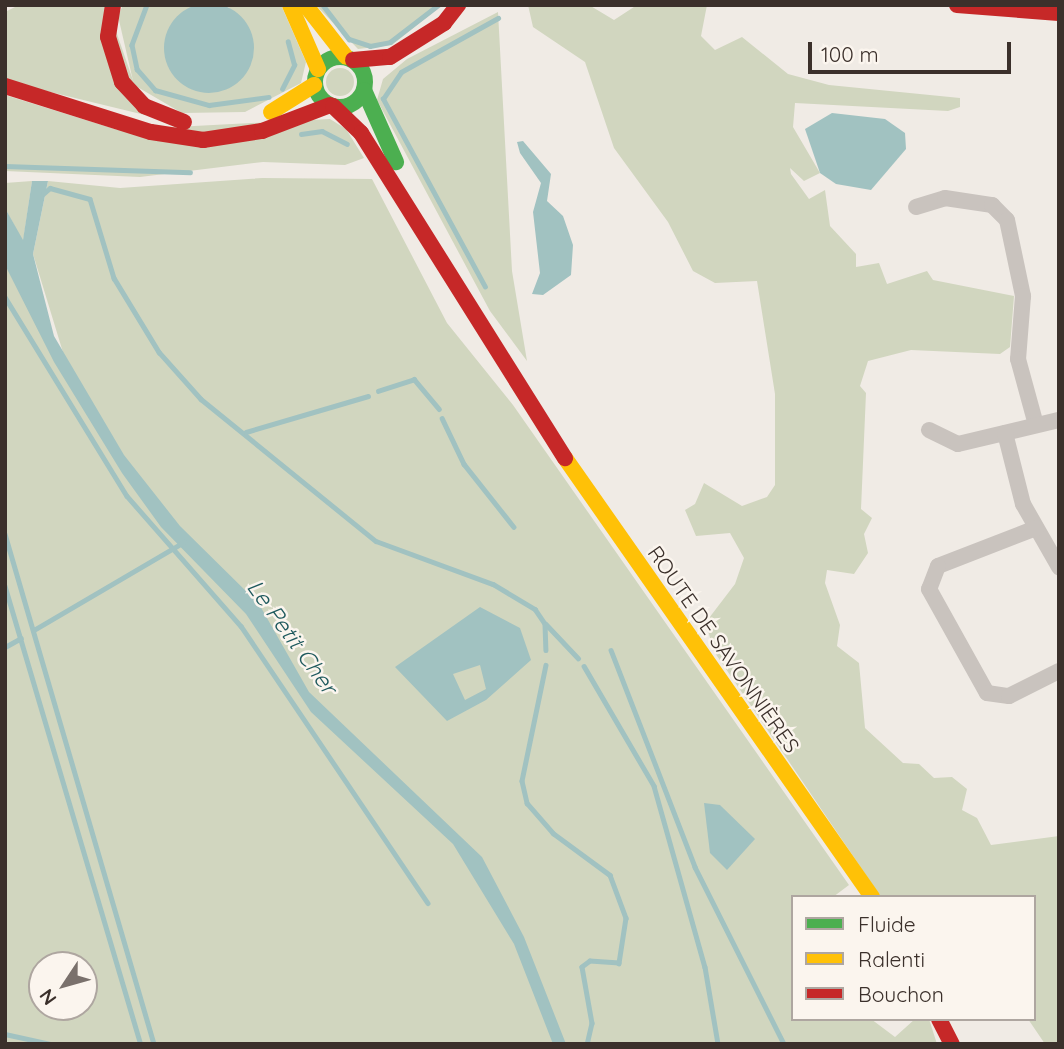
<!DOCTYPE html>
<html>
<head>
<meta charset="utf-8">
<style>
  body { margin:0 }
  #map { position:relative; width:1064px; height:1049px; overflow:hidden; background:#f0ebe5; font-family:Quicksand,sans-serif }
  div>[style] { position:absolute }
  .green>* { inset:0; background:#d1d6bf }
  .round { border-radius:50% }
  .water>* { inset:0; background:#a1c2c1 }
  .stream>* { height:4.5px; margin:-2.25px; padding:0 2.25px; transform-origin:2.25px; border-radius:2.25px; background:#a1c2c1 }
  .street>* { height:16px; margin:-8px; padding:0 8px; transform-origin:8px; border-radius:8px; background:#c9c3be }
  .fast>* { height:16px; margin:-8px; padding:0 8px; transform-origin:8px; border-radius:8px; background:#4caf50 }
  .fast>.ring { margin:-8px; padding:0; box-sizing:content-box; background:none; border:16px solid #4caf50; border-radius:50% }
  .slow>* { height:16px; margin:-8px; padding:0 8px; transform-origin:8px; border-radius:8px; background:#ffc107 }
  .jam>* { height:16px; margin:-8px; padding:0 8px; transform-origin:8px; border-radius:8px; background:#c62828 }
  span { translate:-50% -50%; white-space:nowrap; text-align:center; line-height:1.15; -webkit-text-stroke:5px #fbf5ee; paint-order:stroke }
  .street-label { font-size:21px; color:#3b302b }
  .water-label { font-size:23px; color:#1f5a5e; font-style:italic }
  .frame { position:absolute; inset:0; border:7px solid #3b302b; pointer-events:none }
  .legend { position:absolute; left:791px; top:895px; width:245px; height:126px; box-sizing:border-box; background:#fbf5ee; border:2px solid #aea6a0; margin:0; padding:9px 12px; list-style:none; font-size:21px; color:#3b302b }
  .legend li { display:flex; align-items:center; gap:14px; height:35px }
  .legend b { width:35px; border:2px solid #aea6a0 }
  .north { position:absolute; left:28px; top:951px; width:70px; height:70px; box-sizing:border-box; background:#fbf5ee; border:2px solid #aea6a0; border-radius:50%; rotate:234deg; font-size:19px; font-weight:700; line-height:28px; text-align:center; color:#3b302b }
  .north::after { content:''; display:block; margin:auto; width:24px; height:32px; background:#7a716c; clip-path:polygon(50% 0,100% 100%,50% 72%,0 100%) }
  .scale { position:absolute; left:808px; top:42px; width:203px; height:32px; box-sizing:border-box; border:4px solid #3b302b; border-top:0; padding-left:9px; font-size:21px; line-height:24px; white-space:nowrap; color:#3b302b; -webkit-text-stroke:5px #fbf5ee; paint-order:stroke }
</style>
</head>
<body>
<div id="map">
  <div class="green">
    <i style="clip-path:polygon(19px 5px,107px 5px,145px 115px,5px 81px,5px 12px)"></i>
    <i style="clip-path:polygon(123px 5px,195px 5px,165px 39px,168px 66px,230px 8px,223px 5px,281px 5px,306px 62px,301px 83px,245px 112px,182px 113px,134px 85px,118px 16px)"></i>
    <i style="clip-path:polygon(316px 5px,442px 5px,392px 45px,358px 49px)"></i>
    <i style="clip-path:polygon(528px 5px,589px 5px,614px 20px,637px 5px,707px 5px,701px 36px,715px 50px,742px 37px,788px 74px,829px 85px,960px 98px,960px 107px,948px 111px,795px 103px,793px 127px,820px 173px,804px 181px,790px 168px,791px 174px,809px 199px,825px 190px,830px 226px,856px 254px,856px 267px,879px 263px,887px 284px,927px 271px,933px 280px,1014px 296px,1010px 347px,1000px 354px,911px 350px,868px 361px,860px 386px,866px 393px,861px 509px,872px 518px,864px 534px,868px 553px,854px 574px,827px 570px,825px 583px,840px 625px,837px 646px,859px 663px,865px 728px,903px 763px,919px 764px,934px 778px,952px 777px,967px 789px,962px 810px,977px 818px,991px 845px,1059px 836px,1059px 1044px,1045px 1044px,1028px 1019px,1034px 1019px,1034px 897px,881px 897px,713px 650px,706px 622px,735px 584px,744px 558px,730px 533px,696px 536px,685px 510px,695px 504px,704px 483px,742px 506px,767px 497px,775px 485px,775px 394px,757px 281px,715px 283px,693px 271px,668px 222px,614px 148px,585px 62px,533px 27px)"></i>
    <i style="clip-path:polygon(498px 12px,512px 271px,527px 361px,490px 311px,377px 100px,383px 79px,407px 59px)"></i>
    <i class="round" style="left:326px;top:68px;width:28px;height:28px"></i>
    <i style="clip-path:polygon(5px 95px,118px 130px,330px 119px,346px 129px,364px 158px,345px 165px,263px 162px,140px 177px,5px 171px)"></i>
    <i style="clip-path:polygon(evenodd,262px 178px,372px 179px,447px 323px,513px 405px,849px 885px,833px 897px,793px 897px,793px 1019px,871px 1019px,895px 1037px,915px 1019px,929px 1019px,937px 1044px,5px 1044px,5px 265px,65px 359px,33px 254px,48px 181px,120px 188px,262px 178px,42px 965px,84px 965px,84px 1007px,42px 1007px,42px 965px)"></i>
    <i style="clip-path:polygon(32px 181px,23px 242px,5px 208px,5px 183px)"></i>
  </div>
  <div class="water">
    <i class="round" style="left:164px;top:3px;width:90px;height:90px"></i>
    <i style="clip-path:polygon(832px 113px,885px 119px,905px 133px,906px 149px,871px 190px,836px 184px,820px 173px,805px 129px)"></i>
    <i style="clip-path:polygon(523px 141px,551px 174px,547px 201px,563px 216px,573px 245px,571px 275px,543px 295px,532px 294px,540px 273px,533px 212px,541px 183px,520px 153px,517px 142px)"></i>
    <i style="clip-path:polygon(32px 181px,48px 181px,33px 254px,54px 336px,124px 455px,180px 526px,259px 604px,309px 692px,482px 857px,524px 937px,566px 1044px,553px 1044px,514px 944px,453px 844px,311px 712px,246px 614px,161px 527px,122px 473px,54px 362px,5px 265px,5px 208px,23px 240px)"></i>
    <i style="clip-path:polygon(evenodd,480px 607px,520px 628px,531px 660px,486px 700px,447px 721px,395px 667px,480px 607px,480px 665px,486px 689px,465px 700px,453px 674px,480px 665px)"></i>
    <i style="clip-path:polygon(704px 803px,720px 805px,755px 839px,727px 870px,710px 853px)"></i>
  </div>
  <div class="stream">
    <i style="left:147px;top:5px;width:43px;rotate:110.6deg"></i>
    <i style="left:132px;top:45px;width:25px;rotate:78deg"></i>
    <i style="left:137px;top:69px;width:28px;rotate:49deg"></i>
    <i style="left:155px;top:90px;width:56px;rotate:15.5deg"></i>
    <i style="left:209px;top:105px;width:60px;rotate:-7.7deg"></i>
    <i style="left:323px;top:5px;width:43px;rotate:52.6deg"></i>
    <i style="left:349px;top:39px;width:22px;rotate:18deg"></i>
    <i style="left:370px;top:46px;width:20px;rotate:-11deg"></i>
    <i style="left:390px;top:42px;width:61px;rotate:-37.6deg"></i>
    <i style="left:282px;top:89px;width:27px;rotate:-63deg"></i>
    <i style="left:294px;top:65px;width:24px;rotate:-105deg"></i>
    <i style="left:301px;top:134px;width:21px;rotate:-8deg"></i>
    <i style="left:322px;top:131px;width:28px;rotate:27deg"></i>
    <i style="left:5px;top:166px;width:185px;rotate:1.9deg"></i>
    <i style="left:43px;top:194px;width:9px;rotate:-41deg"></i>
    <i style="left:50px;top:188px;width:41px;rotate:15.4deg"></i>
    <i style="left:90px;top:199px;width:83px;rotate:73.1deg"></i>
    <i style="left:114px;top:278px;width:87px;rotate:58.7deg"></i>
    <i style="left:159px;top:352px;width:63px;rotate:48.2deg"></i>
    <i style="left:201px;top:399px;width:225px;rotate:39.1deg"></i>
    <i style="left:376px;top:541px;width:125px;rotate:20.2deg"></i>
    <i style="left:493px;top:584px;width:49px;rotate:30.8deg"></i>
    <i style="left:535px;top:609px;width:18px;rotate:56deg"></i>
    <i style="left:545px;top:624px;width:26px;rotate:88deg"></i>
    <i style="left:485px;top:287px;width:214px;rotate:-118.5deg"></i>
    <i style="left:383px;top:99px;width:32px;rotate:-56deg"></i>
    <i style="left:401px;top:72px;width:111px;rotate:-29.1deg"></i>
    <i style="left:5px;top:297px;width:233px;rotate:58.5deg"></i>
    <i style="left:127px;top:496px;width:173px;rotate:48.8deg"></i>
    <i style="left:241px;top:626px;width:334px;rotate:56deg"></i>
    <i style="left:378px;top:391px;width:38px;rotate:-18deg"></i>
    <i style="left:414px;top:379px;width:39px;rotate:50deg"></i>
    <i style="left:442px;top:418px;width:51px;rotate:64.4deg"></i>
    <i style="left:464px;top:464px;width:80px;rotate:51.6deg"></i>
    <i style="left:246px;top:432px;width:127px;rotate:-16.4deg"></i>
    <i style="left:5px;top:534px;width:531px;rotate:73.71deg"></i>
    <i style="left:5px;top:586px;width:478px;rotate:73.5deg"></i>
    <i style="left:546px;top:624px;width:47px;rotate:46.7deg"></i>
    <i style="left:34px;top:630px;width:174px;rotate:-30.4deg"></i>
    <i style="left:5px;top:647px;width:18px;rotate:-29deg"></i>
    <i style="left:611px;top:650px;width:233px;rotate:68.8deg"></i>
    <i style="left:695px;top:867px;width:198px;rotate:63.3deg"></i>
    <i style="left:546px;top:665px;width:118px;rotate:101.7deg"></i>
    <i style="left:522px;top:781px;width:23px;rotate:77deg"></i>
    <i style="left:527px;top:803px;width:40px;rotate:49deg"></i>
    <i style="left:553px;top:833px;width:71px;rotate:36.4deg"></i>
    <i style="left:610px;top:875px;width:46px;rotate:69.6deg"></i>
    <i style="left:626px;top:918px;width:46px;rotate:98.8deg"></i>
    <i style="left:619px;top:963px;width:29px;rotate:-176deg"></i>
    <i style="left:590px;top:961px;width:10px;rotate:143deg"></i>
    <i style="left:582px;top:967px;width:57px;rotate:79.9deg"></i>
    <i style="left:592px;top:1023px;width:22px;rotate:103deg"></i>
    <i style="left:584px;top:666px;width:139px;rotate:59.7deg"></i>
    <i style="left:654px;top:786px;width:188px;rotate:74.3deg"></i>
    <i style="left:705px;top:967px;width:78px;rotate:80.4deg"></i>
    <i style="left:5px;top:1034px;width:47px;rotate:12.3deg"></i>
  </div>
  <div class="street">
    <i style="left:916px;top:207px;width:30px;rotate:-17deg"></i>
    <i style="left:945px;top:198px;width:48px;rotate:8.5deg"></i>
    <i style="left:992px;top:205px;width:21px;rotate:45deg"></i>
    <i style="left:1007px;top:220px;width:78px;rotate:78.1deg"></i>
    <i style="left:1023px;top:296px;width:63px;rotate:94.5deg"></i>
    <i style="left:1018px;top:359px;width:68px;rotate:74.7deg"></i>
    <i style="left:929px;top:430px;width:32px;rotate:26deg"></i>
    <i style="left:958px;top:444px;width:104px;rotate:-13.4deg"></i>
    <i style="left:1005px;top:433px;width:73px;rotate:75.8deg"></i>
    <i style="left:1023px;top:504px;width:73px;rotate:60.3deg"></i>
    <i style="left:1036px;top:528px;width:105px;rotate:158.8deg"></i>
    <i style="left:938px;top:566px;width:25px;rotate:111deg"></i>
    <i style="left:929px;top:589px;width:119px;rotate:60.9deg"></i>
    <i style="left:987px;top:693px;width:22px;rotate:8deg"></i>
    <i style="left:1009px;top:696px;width:56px;rotate:-26.6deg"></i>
  </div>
  <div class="fast">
    <i class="ring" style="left:315px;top:57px;width:34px;height:34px"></i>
    <i style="left:364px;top:90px;width:79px;rotate:66deg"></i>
  </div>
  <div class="slow">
    <i style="left:290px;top:5px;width:70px;rotate:66.4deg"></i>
    <i style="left:307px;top:7px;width:63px;rotate:52deg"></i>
    <i style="left:271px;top:112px;width:51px;rotate:-32.1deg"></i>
    <i style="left:565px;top:458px;width:536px;rotate:55.03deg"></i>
  </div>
  <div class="jam">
    <i style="left:113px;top:5px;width:32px;rotate:99deg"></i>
    <i style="left:108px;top:37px;width:47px;rotate:72.7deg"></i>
    <i style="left:122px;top:82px;width:33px;rotate:47deg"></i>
    <i style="left:144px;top:106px;width:43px;rotate:21.8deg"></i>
    <i style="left:957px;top:5px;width:102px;rotate:4.5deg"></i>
    <i style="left:353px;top:60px;width:37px;rotate:-5deg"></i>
    <i style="left:390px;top:57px;width:64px;rotate:-32.2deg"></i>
    <i style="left:444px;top:23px;width:23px;rotate:-52deg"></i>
    <i style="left:5px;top:86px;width:153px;rotate:17.5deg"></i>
    <i style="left:151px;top:132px;width:53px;rotate:8.7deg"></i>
    <i style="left:203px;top:140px;width:60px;rotate:-8.7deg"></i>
    <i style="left:262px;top:131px;width:73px;rotate:-20.9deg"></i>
    <i style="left:333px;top:106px;width:39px;rotate:44deg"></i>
    <i style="left:361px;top:133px;width:384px;rotate:57.9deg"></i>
    <i style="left:939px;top:1019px;width:28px;rotate:63deg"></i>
  </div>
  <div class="street-label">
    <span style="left:724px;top:649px;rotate:55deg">ROUTE DE SAVONNIÈRES</span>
  </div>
  <div class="water-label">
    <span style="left:292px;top:637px;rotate:54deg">Le Petit Cher</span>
  </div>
  <div class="frame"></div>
  <ul class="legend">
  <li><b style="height:9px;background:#4caf50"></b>Fluide</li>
  <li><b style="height:9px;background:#ffc107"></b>Ralenti</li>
  <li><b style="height:9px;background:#c62828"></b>Bouchon</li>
  </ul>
  <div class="north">N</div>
  <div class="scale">100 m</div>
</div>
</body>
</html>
